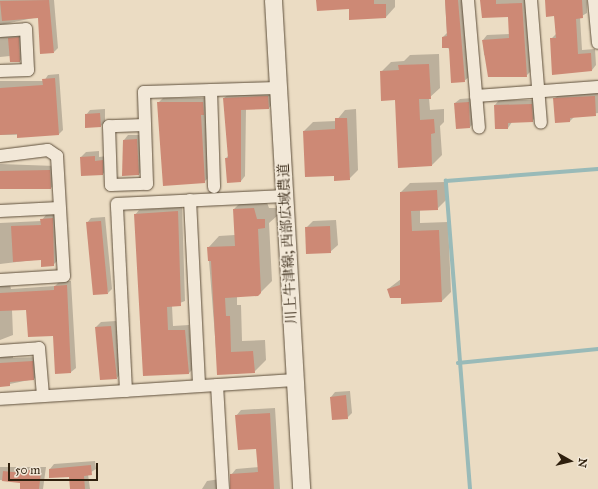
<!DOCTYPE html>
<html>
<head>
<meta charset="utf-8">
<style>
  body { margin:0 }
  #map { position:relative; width:598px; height:489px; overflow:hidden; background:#ebdcc3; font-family:"IM FELL Great Primer","Noto Serif JP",serif }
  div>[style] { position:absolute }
  .shadow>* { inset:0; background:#0003 }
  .stream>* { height:3.5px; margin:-1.75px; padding:0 1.75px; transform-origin:1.75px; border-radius:1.75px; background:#99bab8 }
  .building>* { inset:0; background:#cd8975 }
  .roads { filter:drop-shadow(0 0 1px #5e4f3b) drop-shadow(0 0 1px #5e4f3b) }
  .minor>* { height:12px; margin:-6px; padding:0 6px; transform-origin:6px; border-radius:6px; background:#f2e8d8 }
  .secondary>* { height:17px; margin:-8.5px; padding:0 8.5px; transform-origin:8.5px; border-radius:8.5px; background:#f2e8d8 }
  span { translate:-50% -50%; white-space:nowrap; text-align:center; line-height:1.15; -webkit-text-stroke:3px #f2e8d8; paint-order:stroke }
  .street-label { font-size:14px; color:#2f200e }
  .north { position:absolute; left:550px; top:441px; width:40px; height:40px; -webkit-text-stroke:3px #f2e8d8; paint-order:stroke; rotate:98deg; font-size:11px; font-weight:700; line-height:16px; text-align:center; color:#2f200e }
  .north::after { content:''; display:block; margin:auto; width:14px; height:18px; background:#2f200e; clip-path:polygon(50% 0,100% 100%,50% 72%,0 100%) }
  .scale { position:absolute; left:8px; top:463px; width:90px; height:18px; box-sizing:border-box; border:2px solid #2f200e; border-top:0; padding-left:5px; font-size:12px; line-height:14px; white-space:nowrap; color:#2f200e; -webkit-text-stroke:3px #f2e8d8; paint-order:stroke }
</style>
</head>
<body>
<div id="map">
  <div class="shadow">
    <i style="clip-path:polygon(0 0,54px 0,58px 48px,54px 52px,38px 17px,0 25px)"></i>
    <i style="clip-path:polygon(317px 0,395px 0,395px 7px,386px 17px)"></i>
    <i style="clip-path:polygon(445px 0,463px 0,469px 77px,464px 81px,443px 37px,447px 33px)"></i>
    <i style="clip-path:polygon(482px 0,526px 0,531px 71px,526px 76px,484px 55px,483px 40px,487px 35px,510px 34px,509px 16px)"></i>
    <i style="clip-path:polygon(546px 0,587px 0,587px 13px,580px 17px,582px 50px,595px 49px,596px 65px,592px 70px,551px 39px,556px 34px,555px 15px)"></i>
    <i style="clip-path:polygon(0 30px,23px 33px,24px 56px,20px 61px,10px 56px,0 57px)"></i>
    <i style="clip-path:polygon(439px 54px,440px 88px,429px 98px,430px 110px,444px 109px,444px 122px,440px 126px,442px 155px,432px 165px,381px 72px,391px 62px,404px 61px,410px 55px)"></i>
    <i style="clip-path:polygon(59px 74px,63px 130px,59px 134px,0 135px,0 81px,44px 81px,48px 75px)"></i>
    <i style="clip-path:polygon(273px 92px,273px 103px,269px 108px,246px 109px,245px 176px,241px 181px,226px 158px,229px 155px,224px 98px,229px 94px)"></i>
    <i style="clip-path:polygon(598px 92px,598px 113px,575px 116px,570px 121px,554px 99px,559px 94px)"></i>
    <i style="clip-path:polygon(163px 98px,207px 98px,209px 177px,204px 182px,158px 103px)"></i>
    <i style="clip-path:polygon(473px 98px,475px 122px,470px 127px,455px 103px,460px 99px)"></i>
    <i style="clip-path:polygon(499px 100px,536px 100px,537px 116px,532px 121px,512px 122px,508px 128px,496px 128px,495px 105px)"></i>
    <i style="clip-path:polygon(105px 109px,105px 122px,101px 126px,86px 115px,90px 110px)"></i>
    <i style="clip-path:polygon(356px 109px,358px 170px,349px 179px,335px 175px,304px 131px,313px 122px,336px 121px,345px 110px)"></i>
    <i style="clip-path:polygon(128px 135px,141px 135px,143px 169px,139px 174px,124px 140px)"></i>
    <i style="clip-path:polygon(99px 151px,99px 157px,107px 156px,107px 169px,103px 174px,81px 157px,86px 152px)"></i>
    <i style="clip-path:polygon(0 164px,55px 166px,56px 183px,51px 188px,0 189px)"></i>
    <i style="clip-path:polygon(445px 182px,446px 200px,437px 209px,420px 210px,420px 223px,448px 222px,451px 292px,442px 301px,402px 303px,402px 297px,388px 289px,401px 279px,401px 192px,410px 183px)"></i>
    <i style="clip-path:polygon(265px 197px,269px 208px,276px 208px,277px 216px,269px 223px,272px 281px,258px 295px,237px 296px,237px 305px,241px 305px,242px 341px,265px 340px,266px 360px,254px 372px,218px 374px,208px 248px,219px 236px,235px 235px,234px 209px,245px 198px)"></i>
    <i style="clip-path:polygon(182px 207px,185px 301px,172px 306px,173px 326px,189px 325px,193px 369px,189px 373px,144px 375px,135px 215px,139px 210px)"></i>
    <i style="clip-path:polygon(57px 214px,58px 260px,53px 265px,42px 259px,0 264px,0 223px,41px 221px,46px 215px)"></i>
    <i style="clip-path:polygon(105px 217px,112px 289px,108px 293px,87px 223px,91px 218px)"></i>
    <i style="clip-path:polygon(336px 220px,338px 245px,330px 252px,306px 228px,313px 221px)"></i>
    <i style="clip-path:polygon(60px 281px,71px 281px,76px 368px,71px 372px,56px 373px,54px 335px,27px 309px,12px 310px,13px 335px,0 340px,0 286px,10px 285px,11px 289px,55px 286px)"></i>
    <i style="clip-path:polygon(116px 321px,121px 373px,117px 378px,96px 327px,101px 322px)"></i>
    <i style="clip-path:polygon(13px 355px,13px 358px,37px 357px,38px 374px,34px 379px,0 386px,0 356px)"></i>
    <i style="clip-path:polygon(350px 391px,352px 413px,347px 418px,331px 397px,335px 392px)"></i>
    <i style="clip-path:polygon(275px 408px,280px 489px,231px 489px,231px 475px,236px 469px,259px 467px,257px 448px,236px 416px,241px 410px)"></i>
    <i style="clip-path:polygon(95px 461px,96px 469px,88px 474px,90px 489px,71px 489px,70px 476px,50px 469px,54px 464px)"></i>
    <i style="clip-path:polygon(0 467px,46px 467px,43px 489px,21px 489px,21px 482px,0 480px,0 488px)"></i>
    <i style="clip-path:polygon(220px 479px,224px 489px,202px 489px,207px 481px)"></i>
  </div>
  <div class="stream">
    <i style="left:458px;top:363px;width:141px;rotate:-5.7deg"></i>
    <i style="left:470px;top:489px;width:309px;rotate:-94.5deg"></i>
    <i style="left:446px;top:181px;width:152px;rotate:-4.5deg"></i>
  </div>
  <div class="building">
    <i style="clip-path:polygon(49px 0,54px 53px,40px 54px,38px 18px,2px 21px,0 1px)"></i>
    <i style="clip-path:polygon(316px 0,374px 0,374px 4px,386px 4px,386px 18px,349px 20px,349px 9px,317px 11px)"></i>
    <i style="clip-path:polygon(445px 0,458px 0,465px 82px,451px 83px,449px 48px,442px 48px,442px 37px,447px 36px)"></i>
    <i style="clip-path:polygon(480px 0,496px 0,496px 4px,522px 3px,527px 77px,488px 77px,482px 40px,509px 38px,508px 17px,482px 18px)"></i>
    <i style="clip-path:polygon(545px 0,582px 0,583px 18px,576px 19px,578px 54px,591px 53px,592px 71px,552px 75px,550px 38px,556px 38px,554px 16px,546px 17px)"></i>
    <i style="clip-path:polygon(19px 37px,20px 62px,10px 62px,8px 38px)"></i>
    <i style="clip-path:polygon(429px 64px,431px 99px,419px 99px,420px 120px,434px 119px,435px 133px,431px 134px,432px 166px,398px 168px,395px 100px,381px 101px,380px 71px,399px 70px,398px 65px)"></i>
    <i style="clip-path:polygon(55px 78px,59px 135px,17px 138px,17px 134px,0 135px,0 88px,43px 85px,42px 79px)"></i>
    <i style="clip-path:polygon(268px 96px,269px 109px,241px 110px,241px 182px,227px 183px,225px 158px,228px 158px,223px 98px)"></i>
    <i style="clip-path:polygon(595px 96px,596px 116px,570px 118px,570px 122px,555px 123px,553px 98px)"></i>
    <i style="clip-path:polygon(157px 102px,203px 102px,204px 115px,201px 115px,205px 183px,163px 186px)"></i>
    <i style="clip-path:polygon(469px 102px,470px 128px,456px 129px,454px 103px)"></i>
    <i style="clip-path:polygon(532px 104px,533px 122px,508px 123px,508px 129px,495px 129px,494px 105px)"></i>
    <i style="clip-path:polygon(100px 113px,101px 127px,85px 128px,85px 114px)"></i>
    <i style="clip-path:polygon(335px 118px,347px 118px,350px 180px,334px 181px,334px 176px,305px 177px,303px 131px,335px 129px)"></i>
    <i style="clip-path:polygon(137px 139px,139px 175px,122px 176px,123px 140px)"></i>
    <i style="clip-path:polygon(95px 156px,95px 161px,103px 160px,103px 175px,81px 176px,80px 157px)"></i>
    <i style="clip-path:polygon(50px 170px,51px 189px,0 189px,0 171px)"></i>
    <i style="clip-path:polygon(437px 190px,438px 210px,411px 211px,412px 231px,439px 230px,442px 302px,401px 304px,401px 298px,390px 298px,387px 289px,400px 285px,400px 192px)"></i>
    <i style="clip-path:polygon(254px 208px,257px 219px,265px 219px,265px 228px,258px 229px,261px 293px,258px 296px,225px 298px,226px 316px,230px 316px,231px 352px,253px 351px,255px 373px,217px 375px,211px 261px,208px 261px,207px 247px,235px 246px,233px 209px)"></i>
    <i style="clip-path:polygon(178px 211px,181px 306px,167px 307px,168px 330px,185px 330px,189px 374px,143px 376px,134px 214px)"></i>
    <i style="clip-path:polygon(53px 218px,54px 266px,41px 267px,41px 260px,13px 262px,11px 226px,41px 225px,40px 219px)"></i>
    <i style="clip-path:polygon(101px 221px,108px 294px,93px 295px,86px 222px)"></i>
    <i style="clip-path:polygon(330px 226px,331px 253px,306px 254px,305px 227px)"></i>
    <i style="clip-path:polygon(67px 285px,71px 373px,55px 374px,53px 336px,28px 337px,26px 310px,0 311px,0 293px,54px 290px,54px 286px)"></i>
    <i style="clip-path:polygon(111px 326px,117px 379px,100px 380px,95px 327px)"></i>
    <i style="clip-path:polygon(33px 361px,34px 380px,10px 382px,10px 386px,0 387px,0 363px)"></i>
    <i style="clip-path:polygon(346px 395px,348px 419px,332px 420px,330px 397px)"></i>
    <i style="clip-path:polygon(270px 413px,274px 489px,230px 489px,230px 474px,258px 472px,256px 449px,238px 450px,235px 415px)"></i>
    <i style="clip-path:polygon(91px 465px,92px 475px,84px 476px,85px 489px,70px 489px,69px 477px,49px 478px,49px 469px)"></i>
    <i style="clip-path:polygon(22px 469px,41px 472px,39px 489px,20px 489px,20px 483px,2px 481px,3px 471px,22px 473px)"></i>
  </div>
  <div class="roads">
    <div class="minor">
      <i style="left:468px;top:0;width:128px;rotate:85.1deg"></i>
      <i style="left:531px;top:0;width:123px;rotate:85.4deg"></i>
      <i style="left:594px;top:0;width:43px;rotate:84.7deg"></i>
      <i style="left:0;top:31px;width:26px;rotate:-4deg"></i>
      <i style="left:26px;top:29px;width:41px;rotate:87.2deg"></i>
      <i style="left:28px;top:70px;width:28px;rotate:178deg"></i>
      <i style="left:211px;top:90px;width:97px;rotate:88.2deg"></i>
      <i style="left:476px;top:96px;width:122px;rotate:-4.2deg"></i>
      <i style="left:145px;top:125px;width:36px;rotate:178deg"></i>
      <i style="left:109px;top:126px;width:59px;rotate:88.1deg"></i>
      <i style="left:111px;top:185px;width:36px;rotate:-2deg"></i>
      <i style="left:147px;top:184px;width:92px;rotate:-91.9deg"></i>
      <i style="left:144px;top:92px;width:135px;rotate:-1.7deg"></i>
      <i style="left:0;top:156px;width:48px;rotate:-7.1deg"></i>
      <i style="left:48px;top:150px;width:11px;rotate:34deg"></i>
      <i style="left:57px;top:156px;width:120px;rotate:86.7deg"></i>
      <i style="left:64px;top:276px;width:64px;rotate:176.4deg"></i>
      <i style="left:190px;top:200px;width:186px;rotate:87.2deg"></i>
      <i style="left:0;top:211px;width:59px;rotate:-2.9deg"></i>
      <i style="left:0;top:351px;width:39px;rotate:-4deg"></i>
      <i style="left:39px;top:348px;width:48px;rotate:85.2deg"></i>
      <i style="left:217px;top:385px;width:104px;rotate:86.7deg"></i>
      <i style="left:126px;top:391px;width:187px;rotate:-92.8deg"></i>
      <i style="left:117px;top:204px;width:168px;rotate:-2.7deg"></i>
      <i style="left:0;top:399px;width:297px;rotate:-3.7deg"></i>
    </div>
    <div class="secondary">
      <i style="left:273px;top:0;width:490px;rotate:86.7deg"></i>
    </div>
  </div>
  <div class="street-label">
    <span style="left:288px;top:244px;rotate:-93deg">川上牛津線; 西部広域農道</span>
  </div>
  <div class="north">N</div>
  <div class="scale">50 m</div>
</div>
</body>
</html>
